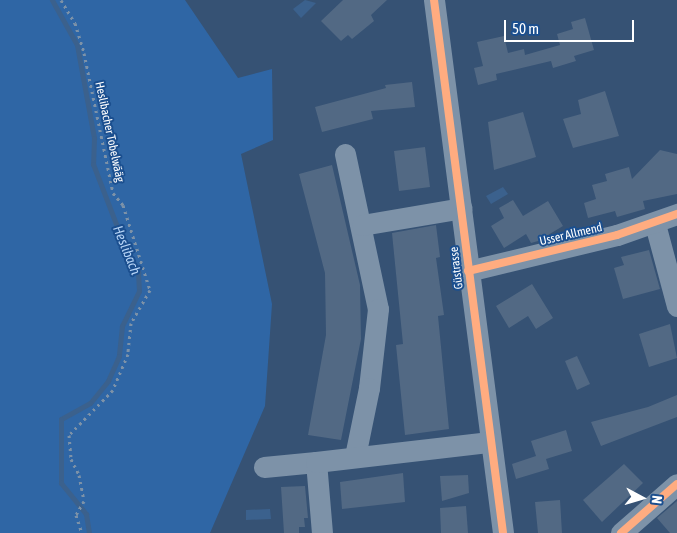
<!DOCTYPE html>
<html>
<head>
<meta charset="utf-8">
<style>
  body { margin:0 }
  #map { position:relative; width:677px; height:533px; overflow:hidden; background:#365274; font-family:"Asap Condensed",sans-serif }
  div>[style] { position:absolute }
  .green>* { inset:0; background:#2f66a5 }
  .water>* { inset:0; background:#3b618d }
  .stream>* { height:5px; margin:-2.5px; padding:0 2.5px; transform-origin:2.5px; border-radius:2.5px; background:#3b618d }
  .building>* { inset:0; background:#526984 }
  .path>* { height:3px; margin-top:-1.5px; transform-origin:0; background:repeating-linear-gradient(90deg,#7d92a8 0 2.5px,transparent 0 6.5px) }
  .minor>* { height:21px; margin:-10.5px; padding:0 10.5px; transform-origin:10.5px; border-radius:10.5px; background:#7d92a8 }
  .cycleway>* { height:8px; margin:-4px; padding:0 4px; transform-origin:4px; border-radius:4px; background:#ffac80 }
  span { translate:-50% -50%; white-space:nowrap; text-align:center; line-height:1.15; -webkit-text-stroke:4px #1b4f8f; paint-order:stroke }
  .street-label { font-size:12px; color:#fff }
  .water-label { font-size:14px; color:#b5d3f5; font-style:italic }
  .north { position:absolute; left:617px; top:473px; width:50px; height:50px; -webkit-text-stroke:4px #1b4f8f; paint-order:stroke; rotate:96deg; font-size:14px; font-weight:700; line-height:20px; text-align:center; color:#fff }
  .north::after { content:''; display:block; margin:auto; width:18px; height:22px; background:#fff; clip-path:polygon(50% 0,100% 100%,50% 72%,0 100%) }
  .scale { position:absolute; left:504px; top:20px; width:130px; height:22px; box-sizing:border-box; border:2px solid #fff; border-top:0; padding-left:6px; font-size:15px; line-height:18px; white-space:nowrap; color:#fff; -webkit-text-stroke:4px #1b4f8f; paint-order:stroke }
</style>
</head>
<body>
<div id="map">
  <div class="green">
    <i style="clip-path:polygon(0 0,185px 0,238px 78px,272px 69px,273px 140px,241px 154px,272px 304px,265px 406px,210px 533px,0 533px)"></i>
  </div>
  <div class="water">
    <i style="clip-path:polygon(305px 0,316px 3px,301px 18px,293px 9px)"></i>
    <i style="clip-path:polygon(503px 187px,508px 194px,491px 204px,486px 196px)"></i>
    <i style="clip-path:polygon(270px 509px,271px 519px,246px 520px,246px 510px)"></i>
  </div>
  <div class="stream">
    <i style="left:52px;top:0;width:51px;rotate:60.9deg"></i>
    <i style="left:77px;top:45px;width:95px;rotate:79.6deg"></i>
    <i style="left:94px;top:138px;width:26px;rotate:92deg"></i>
    <i style="left:93px;top:164px;width:84px;rotate:69deg"></i>
    <i style="left:123px;top:242px;width:34px;rotate:63deg"></i>
    <i style="left:138px;top:272px;width:19px;rotate:87deg"></i>
    <i style="left:139px;top:291px;width:39px;rotate:116deg"></i>
    <i style="left:122px;top:326px;width:30px;rotate:96deg"></i>
    <i style="left:119px;top:356px;width:27px;rotate:114deg"></i>
    <i style="left:108px;top:381px;width:28px;rotate:129deg"></i>
    <i style="left:90px;top:403px;width:33px;rotate:151deg"></i>
    <i style="left:61px;top:419px;width:64px;rotate:90deg"></i>
    <i style="left:61px;top:483px;width:40px;rotate:51deg"></i>
    <i style="left:86px;top:514px;width:19px;rotate:81deg"></i>
  </div>
  <div class="building">
    <i style="clip-path:polygon(343px 0,387px 0,371px 15px,374px 21px,352px 39px,348px 35px,341px 41px,321px 21px)"></i>
    <i style="clip-path:polygon(585px 18px,594px 50px,574px 56px,576px 61px,553px 68px,551px 61px,496px 74px,497px 80px,478px 85px,474px 68px,483px 66px,477px 42px,504px 36px,508px 53px,524px 49px,525px 55px,560px 45px,557px 34px,573px 29px,571px 22px)"></i>
    <i style="clip-path:polygon(412px 82px,415px 107px,371px 111px,373px 119px,322px 132px,315px 107px,386px 88px,385px 85px)"></i>
    <i style="clip-path:polygon(605px 91px,619px 136px,573px 148px,563px 119px,581px 114px,578px 100px)"></i>
    <i style="clip-path:polygon(523px 112px,536px 157px,494px 170px,488px 122px)"></i>
    <i style="clip-path:polygon(425px 147px,430px 187px,399px 191px,394px 151px)"></i>
    <i style="clip-path:polygon(660px 150px,677px 154px,677px 194px,643px 201px,645px 209px,617px 217px,615px 211px,588px 218px,584px 203px,596px 199px,592px 185px,607px 181px,605px 174px,629px 167px,632px 179px)"></i>
    <i style="clip-path:polygon(332px 165px,360px 285px,361px 339px,341px 440px,308px 435px,326px 335px,325px 273px,299px 174px)"></i>
    <i style="clip-path:polygon(513px 200px,523px 216px,548px 201px,563px 226px,538px 241px,531px 243px,526px 234px,504px 248px,491px 226px,504px 218px,499px 208px)"></i>
    <i style="clip-path:polygon(436px 225px,440px 257px,436px 258px,444px 315px,438px 316px,449px 429px,405px 435px,396px 345px,403px 344px,392px 233px)"></i>
    <i style="clip-path:polygon(649px 250px,660px 289px,623px 299px,614px 268px,624px 265px,621px 257px)"></i>
    <i style="clip-path:polygon(532px 284px,553px 318px,536px 329px,528px 316px,509px 328px,496px 306px)"></i>
    <i style="clip-path:polygon(670px 324px,677px 358px,649px 367px,639px 334px)"></i>
    <i style="clip-path:polygon(577px 356px,590px 384px,577px 390px,565px 361px)"></i>
    <i style="clip-path:polygon(677px 395px,677px 417px,601px 446px,591px 422px,648px 407px)"></i>
    <i style="clip-path:polygon(566px 430px,572px 451px,546px 459px,549px 469px,516px 479px,512px 464px,536px 456px,531px 441px)"></i>
    <i style="clip-path:polygon(624px 464px,643px 483px,602px 522px,583px 500px)"></i>
    <i style="clip-path:polygon(403px 473px,405px 502px,342px 509px,340px 482px)"></i>
    <i style="clip-path:polygon(468px 475px,469px 493px,442px 501px,440px 476px)"></i>
    <i style="clip-path:polygon(305px 486px,308px 518px,304px 518px,305px 527px,299px 527px,299px 533px,284px 533px,281px 487px)"></i>
    <i style="clip-path:polygon(560px 500px,562px 533px,538px 533px,535px 502px)"></i>
    <i style="clip-path:polygon(677px 501px,677px 533px,670px 533px,657px 518px)"></i>
    <i style="clip-path:polygon(466px 506px,468px 533px,441px 533px,440px 508px)"></i>
  </div>
  <div class="path">
    <i style="left:61px;top:0;width:27px;rotate:59deg"></i>
    <i style="left:75px;top:23px;width:31px;rotate:73deg"></i>
    <i style="left:84px;top:53px;width:143px;rotate:78.3deg"></i>
    <i style="left:113px;top:193px;width:16px;rotate:50deg"></i>
    <i style="left:123px;top:205px;width:89px;rotate:72.4deg"></i>
    <i style="left:150px;top:290px;width:38px;rotate:120deg"></i>
    <i style="left:131px;top:323px;width:31px;rotate:96deg"></i>
    <i style="left:128px;top:354px;width:39px;rotate:113deg"></i>
    <i style="left:113px;top:390px;width:63px;rotate:134.4deg"></i>
    <i style="left:69px;top:435px;width:24px;rotate:85deg"></i>
    <i style="left:71px;top:459px;width:18px;rotate:63deg"></i>
    <i style="left:79px;top:475px;width:26px;rotate:79deg"></i>
    <i style="left:84px;top:501px;width:16px;rotate:120deg"></i>
    <i style="left:76px;top:515px;width:19px;rotate:72deg"></i>
  </div>
  <div class="minor">
    <i style="left:434px;top:0;width:537px;rotate:82.62deg"></i>
    <i style="left:345px;top:154px;width:158px;rotate:78deg"></i>
    <i style="left:378px;top:309px;width:80px;rotate:96.5deg"></i>
    <i style="left:369px;top:388px;width:69px;rotate:101.6deg"></i>
    <i style="left:655px;top:224px;width:85px;rotate:75deg"></i>
    <i style="left:362px;top:225px;width:101px;rotate:-9.6deg"></i>
    <i style="left:468px;top:271px;width:153px;rotate:-13.6deg"></i>
    <i style="left:617px;top:235px;width:64px;rotate:-19.3deg"></i>
    <i style="left:264px;top:467px;width:52px;rotate:-5.5deg"></i>
    <i style="left:322px;top:533px;width:71px;rotate:-94.8deg"></i>
    <i style="left:316px;top:462px;width:175px;rotate:-6.6deg"></i>
    <i style="left:621px;top:533px;width:74px;rotate:-41.2deg"></i>
  </div>
  <div class="cycleway">
    <i style="left:434px;top:0;width:537px;rotate:82.62deg"></i>
    <i style="left:468px;top:271px;width:153px;rotate:-13.6deg"></i>
    <i style="left:617px;top:235px;width:64px;rotate:-19.3deg"></i>
    <i style="left:621px;top:533px;width:74px;rotate:-41.2deg"></i>
  </div>
  <div class="street-label">
    <span style="left:109px;top:132px;rotate:78deg">Heslibacher Tobelwääg</span>
    <span style="left:571px;top:235px;rotate:-13deg">Usser Allmend</span>
    <span style="left:457px;top:268px;rotate:-97deg">Güstrasse</span>
  </div>
  <div class="water-label">
    <span style="left:127px;top:250px;rotate:68deg">Heslibach</span>
  </div>
  <div class="north">N</div>
  <div class="scale">50 m</div>
</div>
</body>
</html>
